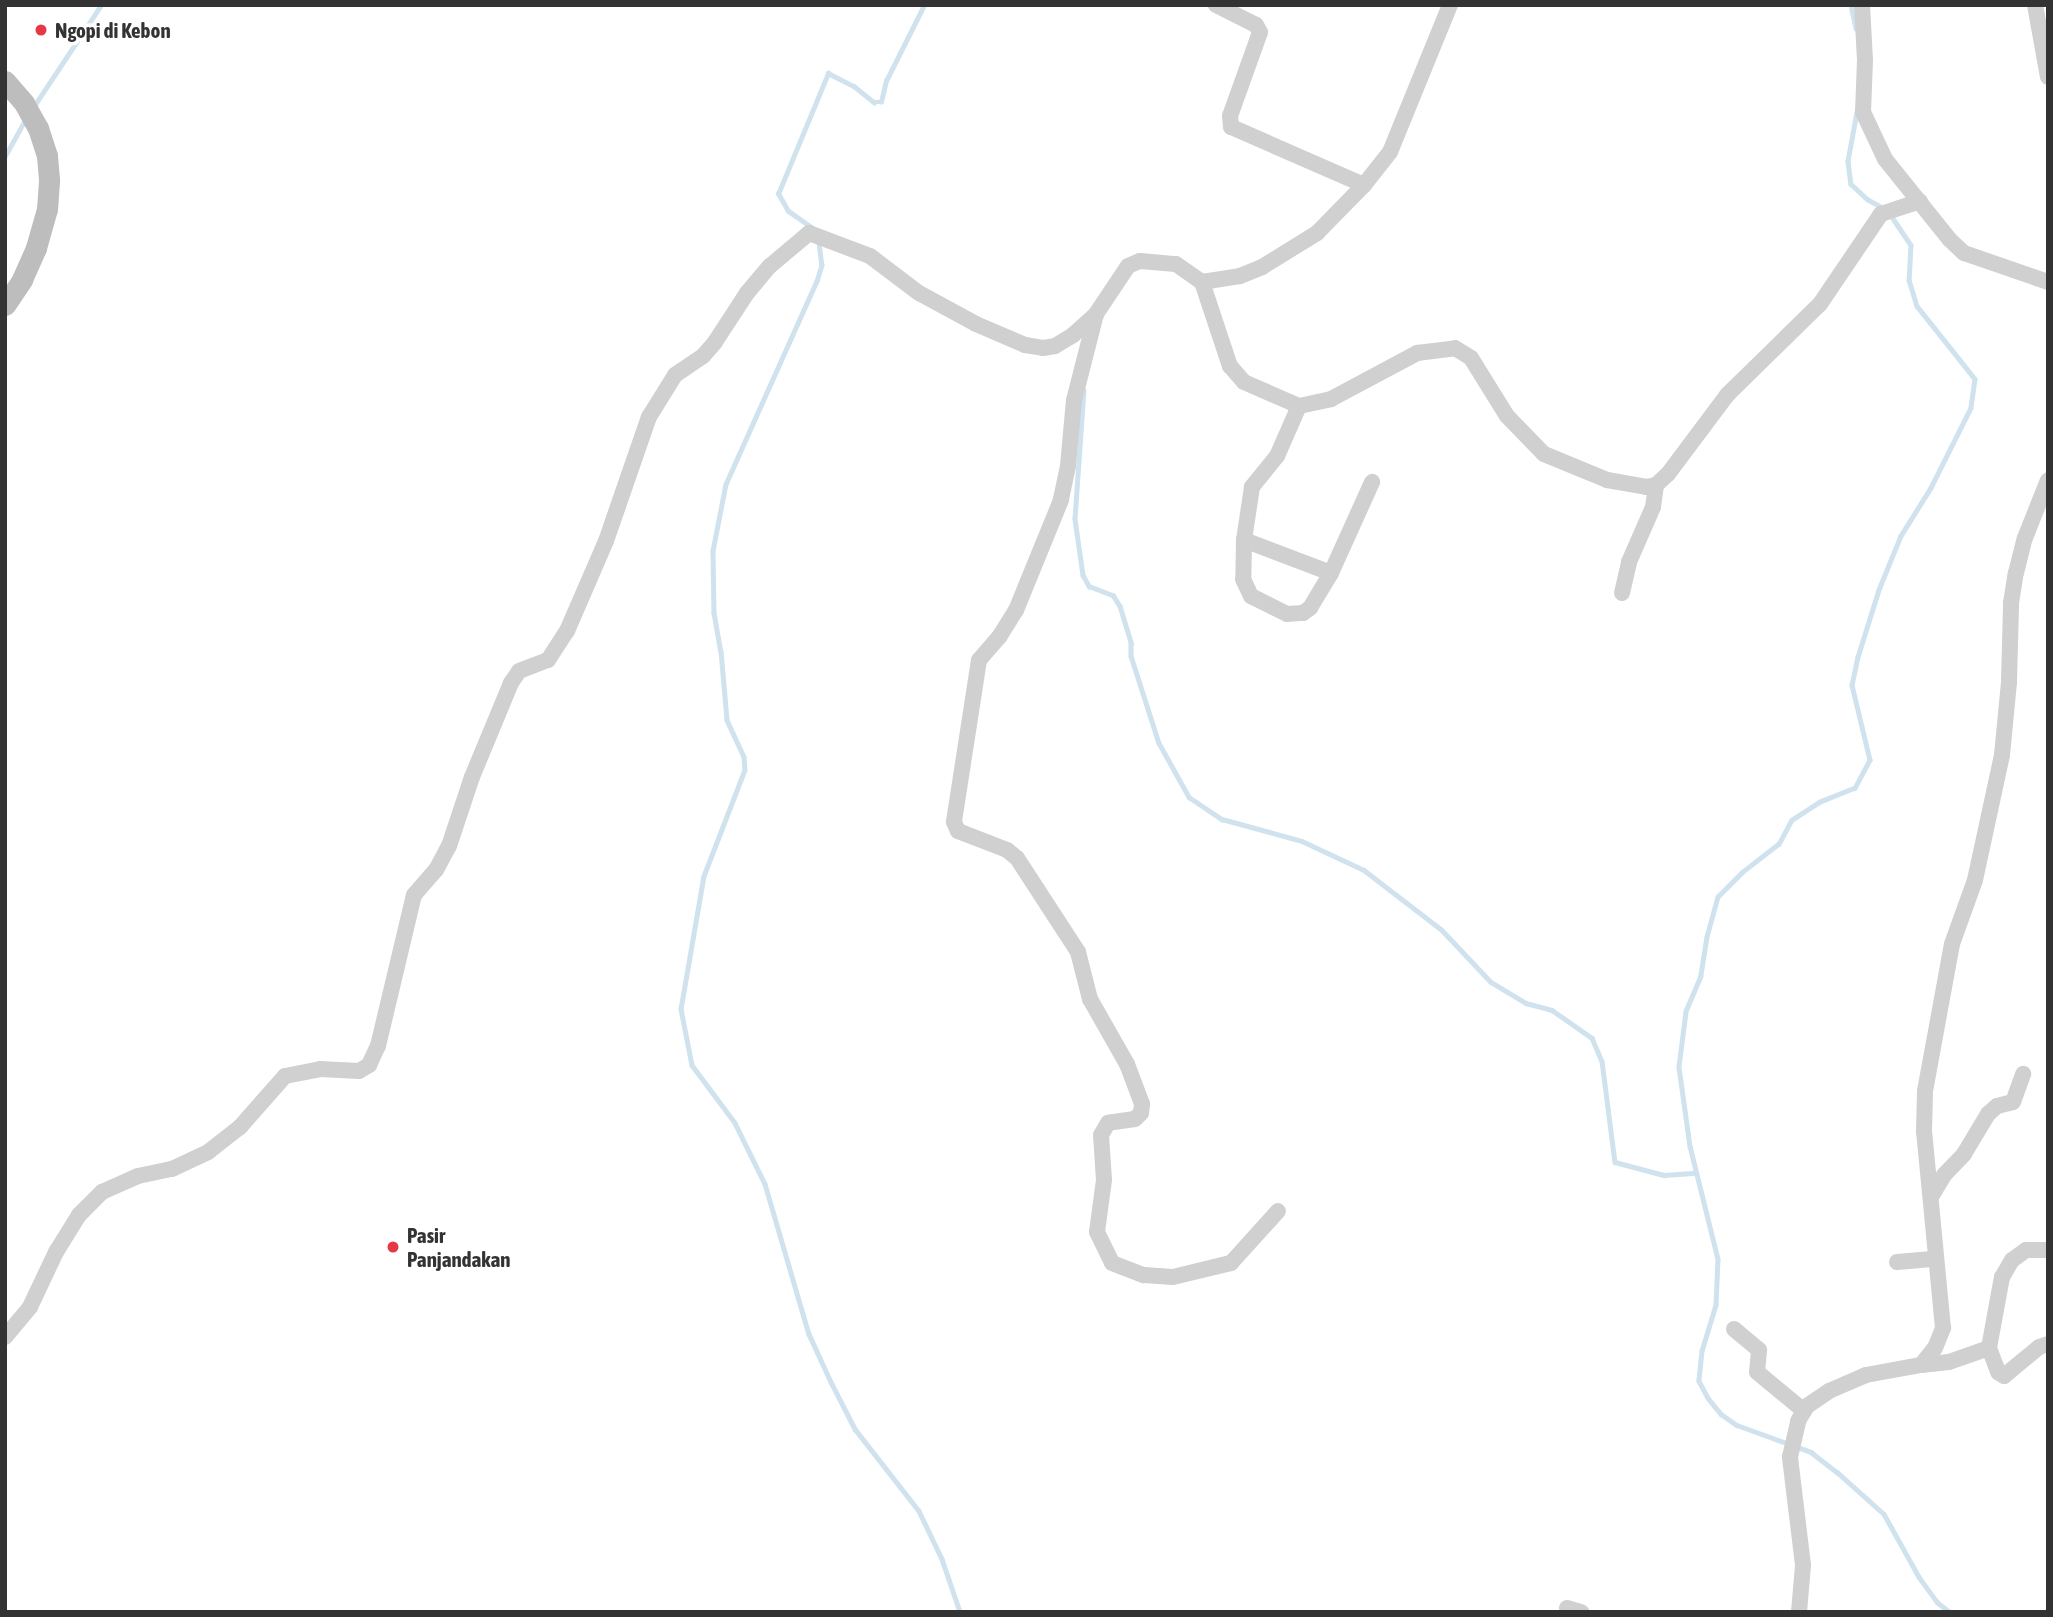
<!DOCTYPE html>
<html>
<head>
<meta charset="utf-8">
<style>
  body { margin:0 }
  #map { position:relative; width:2053px; height:1617px; overflow:hidden; background:#fff; font-family:"Asap Condensed",sans-serif }
  div>[style] { position:absolute }
  .stream>* { height:4.5px; margin:-2.25px; padding:0 2.25px; transform-origin:2.25px; border-radius:2.25px; background:#cfe2ee }
  .street>* { height:16px; margin:-8px; padding:0 8px; transform-origin:8px; border-radius:8px; background:#d0d0d0 }
  .secondary>* { height:21px; margin:-10.5px; padding:0 10.5px; transform-origin:10.5px; border-radius:10.5px; background:#bdbdbd }
  .dots>* { width:19px; height:19px; translate:-50% -50%; box-sizing:border-box; border:4px solid #fff; border-radius:50% }
  span { translate:-50% -50%; white-space:nowrap; text-align:center; line-height:1.15; -webkit-text-stroke:7px #fff; paint-order:stroke }
  .poi-label { font-size:21px; color:#333; font-weight:700 }
  .left { translate:0 -50%; text-align:left }
  .frame { position:absolute; inset:0; border:7px solid #333; pointer-events:none }
</style>
</head>
<body>
<div id="map">
  <div class="stream">
    <i style="left:1851px;top:5px;width:24px;rotate:78deg"></i>
    <i style="left:34px;top:106px;width:121px;rotate:-56.4deg"></i>
    <i style="left:1857px;top:112px;width:50px;rotate:100.4deg"></i>
    <i style="left:1848px;top:161px;width:23px;rotate:83deg"></i>
    <i style="left:1851px;top:184px;width:22px;rotate:43deg"></i>
    <i style="left:1867px;top:199px;width:18px;rotate:29deg"></i>
    <i style="left:5px;top:156px;width:41px;rotate:-60.9deg"></i>
    <i style="left:1890px;top:214px;width:37px;rotate:56deg"></i>
    <i style="left:1911px;top:245px;width:35px;rotate:93deg"></i>
    <i style="left:1909px;top:280px;width:27px;rotate:73deg"></i>
    <i style="left:1917px;top:306px;width:93px;rotate:51.5deg"></i>
    <i style="left:1975px;top:379px;width:29px;rotate:98deg"></i>
    <i style="left:1971px;top:408px;width:89px;rotate:116.6deg"></i>
    <i style="left:1931px;top:488px;width:57px;rotate:122deg"></i>
    <i style="left:1901px;top:536px;width:58px;rotate:112.2deg"></i>
    <i style="left:1879px;top:590px;width:70px;rotate:107.4deg"></i>
    <i style="left:1858px;top:657px;width:29px;rotate:102deg"></i>
    <i style="left:1852px;top:685px;width:77px;rotate:76.5deg"></i>
    <i style="left:1870px;top:760px;width:32px;rotate:118deg"></i>
    <i style="left:1855px;top:788px;width:38px;rotate:158deg"></i>
    <i style="left:1820px;top:802px;width:33px;rotate:147deg"></i>
    <i style="left:1792px;top:820px;width:27px;rotate:118deg"></i>
    <i style="left:1779px;top:844px;width:46px;rotate:142.1deg"></i>
    <i style="left:1743px;top:872px;width:35px;rotate:135deg"></i>
    <i style="left:1718px;top:897px;width:41px;rotate:105.4deg"></i>
    <i style="left:1707px;top:937px;width:39px;rotate:99deg"></i>
    <i style="left:1701px;top:976px;width:39px;rotate:113deg"></i>
    <i style="left:1686px;top:1012px;width:55px;rotate:97.3deg"></i>
    <i style="left:1679px;top:1067px;width:80px;rotate:82.1deg"></i>
    <i style="left:1690px;top:1146px;width:116px;rotate:76.1deg"></i>
    <i style="left:1718px;top:1259px;width:46px;rotate:92.5deg"></i>
    <i style="left:1716px;top:1305px;width:48px;rotate:106.9deg"></i>
    <i style="left:1702px;top:1351px;width:30px;rotate:96deg"></i>
    <i style="left:1699px;top:1381px;width:19px;rotate:62deg"></i>
    <i style="left:1708px;top:1398px;width:21px;rotate:51deg"></i>
    <i style="left:1721px;top:1414px;width:19px;rotate:35deg"></i>
    <i style="left:1737px;top:1425px;width:79px;rotate:20deg"></i>
    <i style="left:1811px;top:1452px;width:33px;rotate:38deg"></i>
    <i style="left:1837px;top:1472px;width:63px;rotate:41.8deg"></i>
    <i style="left:1884px;top:1514px;width:72px;rotate:60.9deg"></i>
    <i style="left:1919px;top:1577px;width:31px;rotate:54deg"></i>
    <i style="left:1937px;top:1602px;width:16px;rotate:38deg"></i>
    <i style="left:812px;top:228px;width:29px;rotate:-145deg"></i>
    <i style="left:788px;top:211px;width:20px;rotate:-120deg"></i>
    <i style="left:778px;top:194px;width:131px;rotate:-67.5deg"></i>
    <i style="left:828px;top:73px;width:29px;rotate:27deg"></i>
    <i style="left:854px;top:86px;width:26px;rotate:39deg"></i>
    <i style="left:874px;top:102px;width:7px"></i>
    <i style="left:881px;top:102px;width:22px;rotate:-77deg"></i>
    <i style="left:886px;top:81px;width:85px;rotate:-63.4deg"></i>
    <i style="left:819px;top:242px;width:23px;rotate:83deg"></i>
    <i style="left:822px;top:265px;width:17px;rotate:107deg"></i>
    <i style="left:817px;top:281px;width:222px;rotate:114.1deg"></i>
    <i style="left:726px;top:484px;width:68px;rotate:101deg"></i>
    <i style="left:713px;top:551px;width:62px;rotate:89.1deg"></i>
    <i style="left:714px;top:613px;width:39px;rotate:80deg"></i>
    <i style="left:721px;top:651px;width:69px;rotate:85deg"></i>
    <i style="left:727px;top:720px;width:41px;rotate:65.3deg"></i>
    <i style="left:744px;top:757px;width:13px;rotate:86deg"></i>
    <i style="left:745px;top:770px;width:114px;rotate:111.1deg"></i>
    <i style="left:704px;top:876px;width:135px;rotate:99.8deg"></i>
    <i style="left:681px;top:1009px;width:57px;rotate:78.9deg"></i>
    <i style="left:692px;top:1065px;width:72px;rotate:53.4deg"></i>
    <i style="left:735px;top:1123px;width:68px;rotate:63.8deg"></i>
    <i style="left:765px;top:1184px;width:156px;rotate:73.7deg"></i>
    <i style="left:809px;top:1334px;width:53px;rotate:65.4deg"></i>
    <i style="left:831px;top:1382px;width:53px;rotate:62.9deg"></i>
    <i style="left:855px;top:1429px;width:104px;rotate:52deg"></i>
    <i style="left:919px;top:1511px;width:53px;rotate:64.4deg"></i>
    <i style="left:942px;top:1559px;width:56px;rotate:71.2deg"></i>
    <i style="left:1084px;top:390px;width:129px;rotate:94deg"></i>
    <i style="left:1075px;top:519px;width:57px;rotate:81.9deg"></i>
    <i style="left:1083px;top:575px;width:13px;rotate:61deg"></i>
    <i style="left:1089px;top:586px;width:26px;rotate:21deg"></i>
    <i style="left:1113px;top:595px;width:13px;rotate:58deg"></i>
    <i style="left:1120px;top:606px;width:39px;rotate:73deg"></i>
    <i style="left:1131px;top:643px;width:13px;rotate:90deg"></i>
    <i style="left:1131px;top:656px;width:91px;rotate:72.2deg"></i>
    <i style="left:1159px;top:743px;width:62px;rotate:60.9deg"></i>
    <i style="left:1189px;top:797px;width:40px;rotate:34deg"></i>
    <i style="left:1222px;top:819px;width:83px;rotate:15.4deg"></i>
    <i style="left:1302px;top:841px;width:68px;rotate:25.1deg"></i>
    <i style="left:1364px;top:870px;width:98px;rotate:37.6deg"></i>
    <i style="left:1442px;top:930px;width:71px;rotate:46.7deg"></i>
    <i style="left:1491px;top:982px;width:41px;rotate:31deg"></i>
    <i style="left:1526px;top:1003px;width:27px;rotate:15deg"></i>
    <i style="left:1552px;top:1010px;width:49px;rotate:35deg"></i>
    <i style="left:1592px;top:1038px;width:25px;rotate:67deg"></i>
    <i style="left:1602px;top:1061px;width:102px;rotate:82.7deg"></i>
    <i style="left:1615px;top:1162px;width:51px;rotate:14.9deg"></i>
    <i style="left:1664px;top:1175px;width:32px;rotate:-4deg"></i>
  </div>
  <div class="street">
    <i style="left:1862px;top:5px;width:55px;rotate:86.9deg"></i>
    <i style="left:1865px;top:60px;width:52px;rotate:92.2deg"></i>
    <i style="left:1863px;top:112px;width:52px;rotate:64.9deg"></i>
    <i style="left:1885px;top:159px;width:102px;rotate:51.3deg"></i>
    <i style="left:1949px;top:239px;width:21px;rotate:43deg"></i>
    <i style="left:1964px;top:253px;width:89px;rotate:19deg"></i>
    <i style="left:2035px;top:5px;width:73px;rotate:79.8deg"></i>
    <i style="left:1364px;top:185px;width:42px;rotate:-51.8deg"></i>
    <i style="left:1390px;top:152px;width:159px;rotate:-67.8deg"></i>
    <i style="left:1202px;top:282px;width:38px;rotate:-9deg"></i>
    <i style="left:1240px;top:276px;width:24px;rotate:-22deg"></i>
    <i style="left:1262px;top:267px;width:65px;rotate:-31.7deg"></i>
    <i style="left:1317px;top:233px;width:67px;rotate:-45.6deg"></i>
    <i style="left:1364px;top:185px;width:145px;rotate:-156.4deg"></i>
    <i style="left:1231px;top:127px;width:11px;rotate:-95deg"></i>
    <i style="left:1230px;top:116px;width:89px;rotate:-70.3deg"></i>
    <i style="left:1260px;top:32px;width:8px;rotate:-120deg"></i>
    <i style="left:1256px;top:25px;width:45px;rotate:-153.4deg"></i>
    <i style="left:1096px;top:314px;width:89px;rotate:104.3deg"></i>
    <i style="left:1074px;top:400px;width:66px;rotate:95.2deg"></i>
    <i style="left:1068px;top:466px;width:35px;rotate:102deg"></i>
    <i style="left:1061px;top:500px;width:119px;rotate:112.2deg"></i>
    <i style="left:1016px;top:610px;width:32px;rotate:122deg"></i>
    <i style="left:999px;top:637px;width:30px;rotate:131deg"></i>
    <i style="left:979px;top:660px;width:164px;rotate:98.8deg"></i>
    <i style="left:954px;top:822px;width:10px;rotate:66deg"></i>
    <i style="left:958px;top:831px;width:53px;rotate:21.2deg"></i>
    <i style="left:1007px;top:850px;width:13px;rotate:39deg"></i>
    <i style="left:1017px;top:858px;width:112px;rotate:57deg"></i>
    <i style="left:1078px;top:952px;width:49px;rotate:75.7deg"></i>
    <i style="left:1090px;top:999px;width:75px;rotate:60.4deg"></i>
    <i style="left:1127px;top:1064px;width:43px;rotate:69.4deg"></i>
    <i style="left:1142px;top:1104px;width:9px;rotate:96deg"></i>
    <i style="left:1141px;top:1113px;width:8px;rotate:135deg"></i>
    <i style="left:1135px;top:1119px;width:27px;rotate:172deg"></i>
    <i style="left:1108px;top:1123px;width:14px;rotate:120deg"></i>
    <i style="left:1101px;top:1135px;width:45px;rotate:86.2deg"></i>
    <i style="left:1104px;top:1180px;width:52px;rotate:97.7deg"></i>
    <i style="left:1097px;top:1232px;width:34px;rotate:64deg"></i>
    <i style="left:1112px;top:1263px;width:34px;rotate:21deg"></i>
    <i style="left:1144px;top:1275px;width:29px;rotate:4deg"></i>
    <i style="left:1173px;top:1277px;width:60px;rotate:-13.6deg"></i>
    <i style="left:1231px;top:1263px;width:70px;rotate:-47.9deg"></i>
    <i style="left:1299px;top:406px;width:55px;rotate:113.7deg"></i>
    <i style="left:1277px;top:456px;width:40px;rotate:129deg"></i>
    <i style="left:1252px;top:487px;width:54px;rotate:98.6deg"></i>
    <i style="left:1244px;top:540px;width:39px;rotate:91deg"></i>
    <i style="left:1243px;top:579px;width:19px;rotate:65deg"></i>
    <i style="left:1251px;top:596px;width:40px;rotate:26.6deg"></i>
    <i style="left:1287px;top:614px;width:16px;rotate:-4deg"></i>
    <i style="left:1303px;top:613px;width:9px;rotate:-36deg"></i>
    <i style="left:1310px;top:608px;width:41px;rotate:-59deg"></i>
    <i style="left:1331px;top:573px;width:100px;rotate:-65.7deg"></i>
    <i style="left:1244px;top:540px;width:93px;rotate:20.8deg"></i>
    <i style="left:1622px;top:593px;width:32px;rotate:-77deg"></i>
    <i style="left:1629px;top:562px;width:60px;rotate:-66.4deg"></i>
    <i style="left:1653px;top:507px;width:22px;rotate:-82deg"></i>
    <i style="left:1931px;top:1197px;width:26px;rotate:-59deg"></i>
    <i style="left:1944px;top:1175px;width:29px;rotate:-46deg"></i>
    <i style="left:1964px;top:1154px;width:47px;rotate:-59deg"></i>
    <i style="left:1988px;top:1114px;width:12px;rotate:-42deg"></i>
    <i style="left:1997px;top:1106px;width:16px;rotate:-14deg"></i>
    <i style="left:2013px;top:1102px;width:30px;rotate:-70deg"></i>
    <i style="left:2048px;top:1250px;width:22px;rotate:180deg"></i>
    <i style="left:2026px;top:1250px;width:17px;rotate:144deg"></i>
    <i style="left:2012px;top:1260px;width:20px;rotate:120deg"></i>
    <i style="left:2002px;top:1277px;width:72px;rotate:100.4deg"></i>
    <i style="left:1989px;top:1348px;width:26px;rotate:69deg"></i>
    <i style="left:1998px;top:1372px;width:7px;rotate:34deg"></i>
    <i style="left:2004px;top:1376px;width:45px;rotate:-39.6deg"></i>
    <i style="left:2039px;top:1347px;width:9px;rotate:-18deg"></i>
    <i style="left:1897px;top:1262px;width:38px;rotate:-5deg"></i>
    <i style="left:1734px;top:1329px;width:33px;rotate:40deg"></i>
    <i style="left:1759px;top:1350px;width:22px;rotate:95deg"></i>
    <i style="left:1757px;top:1372px;width:61px;rotate:39.7deg"></i>
    <i style="left:5px;top:1337px;width:39px;rotate:-50deg"></i>
    <i style="left:30px;top:1307px;width:61px;rotate:-64.7deg"></i>
    <i style="left:56px;top:1252px;width:44px;rotate:-58.1deg"></i>
    <i style="left:79px;top:1215px;width:33px;rotate:-45deg"></i>
    <i style="left:102px;top:1192px;width:39px;rotate:-24deg"></i>
    <i style="left:138px;top:1176px;width:35px;rotate:-12deg"></i>
    <i style="left:172px;top:1169px;width:40px;rotate:-25deg"></i>
    <i style="left:208px;top:1152px;width:41px;rotate:-38deg"></i>
    <i style="left:240px;top:1127px;width:68px;rotate:-48.6deg"></i>
    <i style="left:285px;top:1076px;width:36px;rotate:-11deg"></i>
    <i style="left:320px;top:1069px;width:39px;rotate:3deg"></i>
    <i style="left:359px;top:1071px;width:12px;rotate:-31deg"></i>
    <i style="left:369px;top:1065px;width:21px;rotate:-65deg"></i>
    <i style="left:378px;top:1046px;width:155px;rotate:-76.6deg"></i>
    <i style="left:414px;top:895px;width:33px;rotate:-49deg"></i>
    <i style="left:436px;top:870px;width:27px;rotate:-62deg"></i>
    <i style="left:449px;top:846px;width:73px;rotate:-71.6deg"></i>
    <i style="left:472px;top:777px;width:102px;rotate:-67.5deg"></i>
    <i style="left:511px;top:683px;width:14px;rotate:-56deg"></i>
    <i style="left:519px;top:671px;width:31px;rotate:-21deg"></i>
    <i style="left:548px;top:660px;width:35px;rotate:-57deg"></i>
    <i style="left:567px;top:631px;width:98px;rotate:-66.6deg"></i>
    <i style="left:606px;top:541px;width:131px;rotate:-70.9deg"></i>
    <i style="left:649px;top:417px;width:49px;rotate:-58.2deg"></i>
    <i style="left:675px;top:375px;width:34px;rotate:-34deg"></i>
    <i style="left:703px;top:356px;width:18px;rotate:-49deg"></i>
    <i style="left:715px;top:342px;width:59px;rotate:-56.9deg"></i>
    <i style="left:747px;top:293px;width:35px;rotate:-50deg"></i>
    <i style="left:770px;top:266px;width:51px;rotate:-40.2deg"></i>
    <i style="left:809px;top:233px;width:65px;rotate:20.7deg"></i>
    <i style="left:870px;top:256px;width:61px;rotate:37.1deg"></i>
    <i style="left:919px;top:293px;width:65px;rotate:28.5deg"></i>
    <i style="left:976px;top:324px;width:53px;rotate:23.2deg"></i>
    <i style="left:1025px;top:345px;width:18px;rotate:9deg"></i>
    <i style="left:1043px;top:348px;width:12px;rotate:-9deg"></i>
    <i style="left:1055px;top:346px;width:21px;rotate:-31deg"></i>
    <i style="left:1073px;top:335px;width:31px;rotate:-42deg"></i>
    <i style="left:1096px;top:314px;width:58px;rotate:-56.3deg"></i>
    <i style="left:1128px;top:266px;width:13px;rotate:-23deg"></i>
    <i style="left:1140px;top:261px;width:36px;rotate:5deg"></i>
    <i style="left:1176px;top:264px;width:32px;rotate:35deg"></i>
    <i style="left:1202px;top:282px;width:89px;rotate:71.6deg"></i>
    <i style="left:1230px;top:366px;width:21px;rotate:49deg"></i>
    <i style="left:1244px;top:382px;width:60px;rotate:23.6deg"></i>
    <i style="left:1299px;top:406px;width:33px;rotate:-12deg"></i>
    <i style="left:1331px;top:399px;width:98px;rotate:-28.1deg"></i>
    <i style="left:1417px;top:353px;width:38px;rotate:-7deg"></i>
    <i style="left:1455px;top:348px;width:19px;rotate:32deg"></i>
    <i style="left:1471px;top:358px;width:68px;rotate:58.2deg"></i>
    <i style="left:1507px;top:416px;width:53px;rotate:45.8deg"></i>
    <i style="left:1544px;top:454px;width:68px;rotate:22.4deg"></i>
    <i style="left:1607px;top:480px;width:40px;rotate:10deg"></i>
    <i style="left:1646px;top:487px;width:10px;rotate:-11deg"></i>
    <i style="left:1656px;top:485px;width:16px;rotate:-43deg"></i>
    <i style="left:1668px;top:474px;width:99px;rotate:-53.2deg"></i>
    <i style="left:1727px;top:395px;width:130px;rotate:-44.4deg"></i>
    <i style="left:1820px;top:304px;width:109px;rotate:-55.9deg"></i>
    <i style="left:1881px;top:214px;width:41px;rotate:-18.4deg"></i>
    <i style="left:1921px;top:1365px;width:28px;rotate:-6deg"></i>
    <i style="left:1949px;top:1362px;width:42px;rotate:-19.3deg"></i>
    <i style="left:1567px;top:1608px;width:15px;rotate:16deg"></i>
    <i style="left:1799px;top:1612px;width:47px;rotate:-85.1deg"></i>
    <i style="left:1803px;top:1565px;width:109px;rotate:-96.9deg"></i>
    <i style="left:1790px;top:1457px;width:37px;rotate:-77deg"></i>
    <i style="left:1798px;top:1421px;width:17px;rotate:-59deg"></i>
    <i style="left:1807px;top:1406px;width:27px;rotate:-34deg"></i>
    <i style="left:1829px;top:1391px;width:40px;rotate:-23.4deg"></i>
    <i style="left:1866px;top:1375px;width:56px;rotate:-10.3deg"></i>
    <i style="left:1921px;top:1365px;width:22px;rotate:-51deg"></i>
    <i style="left:1935px;top:1348px;width:22px;rotate:-68deg"></i>
    <i style="left:1943px;top:1328px;width:197px;rotate:-95.5deg"></i>
    <i style="left:1924px;top:1132px;width:41px;rotate:-88.6deg"></i>
    <i style="left:1925px;top:1091px;width:149px;rotate:-79.6deg"></i>
    <i style="left:1952px;top:944px;width:68px;rotate:-70.2deg"></i>
    <i style="left:1975px;top:880px;width:128px;rotate:-77.8deg"></i>
    <i style="left:2002px;top:755px;width:73px;rotate:-84.5deg"></i>
    <i style="left:2009px;top:682px;width:79px;rotate:-88.5deg"></i>
    <i style="left:2011px;top:603px;width:30px;rotate:-81deg"></i>
    <i style="left:2016px;top:573px;width:36px;rotate:-76deg"></i>
    <i style="left:2025px;top:538px;width:62px;rotate:-68.4deg"></i>
  </div>
  <div class="secondary">
    <i style="left:5px;top:81px;width:29px;rotate:49deg"></i>
    <i style="left:24px;top:103px;width:29px;rotate:61deg"></i>
    <i style="left:38px;top:128px;width:29px;rotate:72deg"></i>
    <i style="left:47px;top:156px;width:25px;rotate:85deg"></i>
    <i style="left:49px;top:181px;width:28px;rotate:94deg"></i>
    <i style="left:47px;top:209px;width:41px;rotate:105.8deg"></i>
    <i style="left:36px;top:248px;width:35px;rotate:114deg"></i>
    <i style="left:22px;top:280px;width:30px;rotate:124deg"></i>
  </div>
  <div class="dots">
    <i style="left:41px;top:30px;background:#e63946"></i>
    <i style="left:393px;top:1247px;background:#e63946"></i>
  </div>
  <div class="poi-label">
    <span class="left" style="left:55px;top:30px">Ngopi di Kebon</span>
    <span class="left" style="left:407px;top:1247px">Pasir<br>Panjandakan</span>
  </div>
  <div class="frame"></div>
</div>
</body>
</html>
